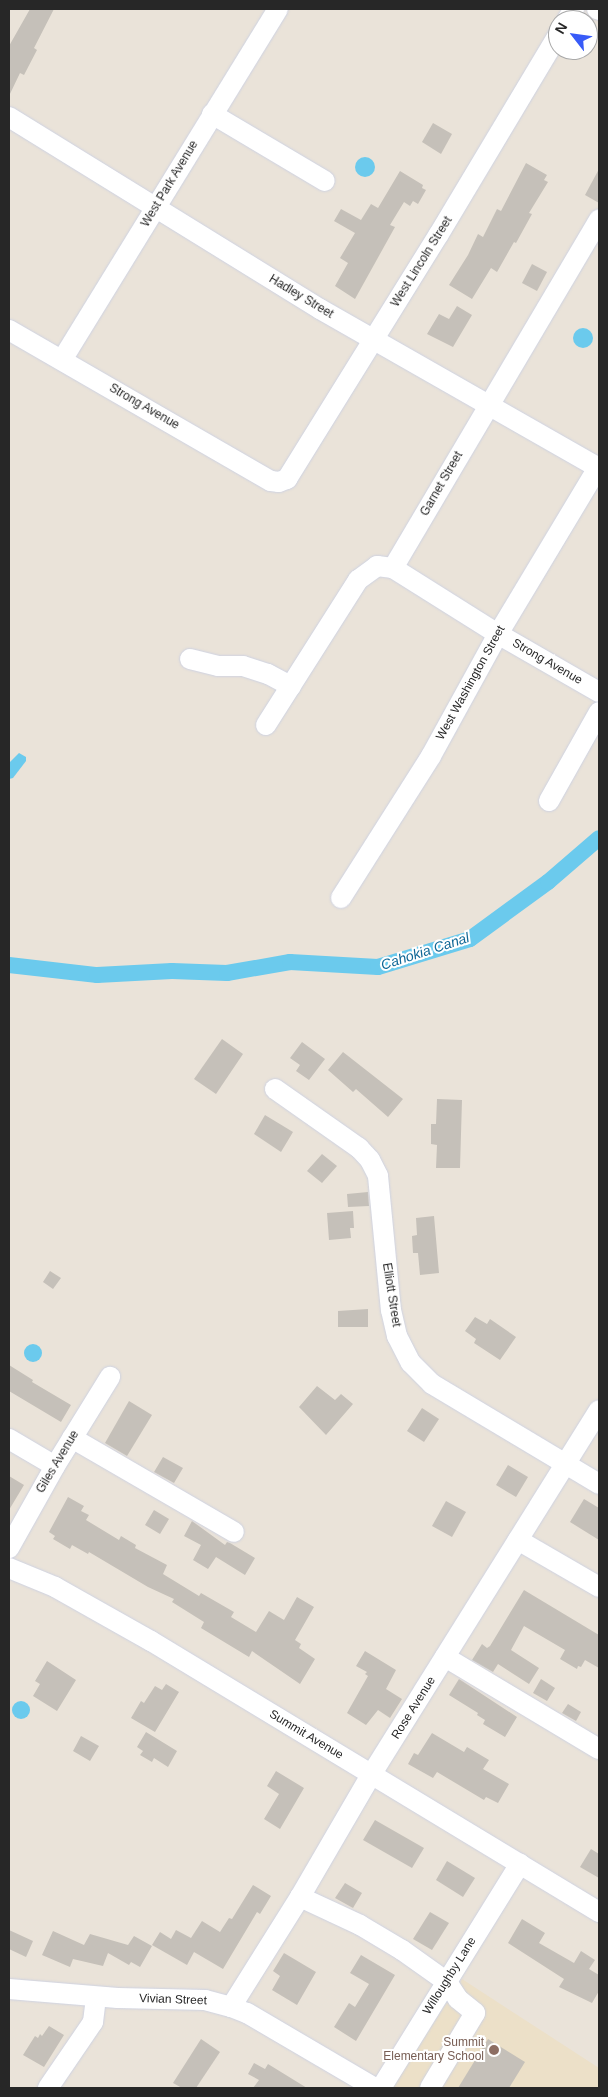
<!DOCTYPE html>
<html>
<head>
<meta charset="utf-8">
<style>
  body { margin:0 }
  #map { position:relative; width:608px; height:2097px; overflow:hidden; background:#eae3d9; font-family:Arial,sans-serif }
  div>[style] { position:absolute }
  .education>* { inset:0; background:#ece0c8 }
  .water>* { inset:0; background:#6bcaed }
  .round { border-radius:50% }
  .canal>* { height:16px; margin:-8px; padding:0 8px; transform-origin:8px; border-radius:8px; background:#6bcaed }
  .building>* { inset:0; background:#c5c0b9 }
  .roads { filter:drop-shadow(0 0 1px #ced2e1) drop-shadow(0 0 1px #ced2e1) }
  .minor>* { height:20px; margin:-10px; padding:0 10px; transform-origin:10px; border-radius:10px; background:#fff }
  .dots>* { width:14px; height:14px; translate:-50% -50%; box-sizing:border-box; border:2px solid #fff; border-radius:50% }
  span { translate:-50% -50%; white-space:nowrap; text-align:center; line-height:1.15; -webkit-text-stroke:4px #fff; paint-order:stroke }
  .street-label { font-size:12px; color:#272727 }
  .education-label { font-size:12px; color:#785e54 }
  .right { translate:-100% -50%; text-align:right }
  .water-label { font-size:14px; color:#0e6695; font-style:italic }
  .frame { position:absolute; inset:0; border:10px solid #272727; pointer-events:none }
  .north { position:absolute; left:548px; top:10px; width:50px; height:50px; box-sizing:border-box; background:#fff; border:1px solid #a9a9a9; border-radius:50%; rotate:300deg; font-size:14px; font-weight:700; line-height:20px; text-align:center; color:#272727 }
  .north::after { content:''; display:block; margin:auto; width:18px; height:22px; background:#385bf8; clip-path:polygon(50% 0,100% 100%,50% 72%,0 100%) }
</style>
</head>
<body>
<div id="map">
  <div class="education">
    <i style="clip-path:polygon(462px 1979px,599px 2068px,599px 2088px,392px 2088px)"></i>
  </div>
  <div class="water">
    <i class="round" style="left:355px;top:157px;width:20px;height:20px"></i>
    <i class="round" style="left:573px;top:328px;width:20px;height:20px"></i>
    <i style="clip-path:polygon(19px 753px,26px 757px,26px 761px,13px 778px,9px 779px,9px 763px)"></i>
    <i class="round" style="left:24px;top:1344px;width:18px;height:18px"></i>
    <i class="round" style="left:12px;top:1701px;width:18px;height:18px"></i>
  </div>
  <div class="canal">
    <i style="left:9px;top:965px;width:89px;rotate:6.5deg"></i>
    <i style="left:97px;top:975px;width:75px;rotate:-3.1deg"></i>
    <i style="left:172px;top:971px;width:55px;rotate:2.1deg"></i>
    <i style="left:227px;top:973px;width:64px;rotate:-9.9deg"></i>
    <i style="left:290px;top:962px;width:88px;rotate:3.3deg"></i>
    <i style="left:378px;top:967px;width:96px;rotate:-16.9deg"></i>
    <i style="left:470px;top:939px;width:97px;rotate:-36.2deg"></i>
    <i style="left:548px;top:882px;width:67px;rotate:-40.8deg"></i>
  </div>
  <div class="building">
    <i style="clip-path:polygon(30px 9px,54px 9px,34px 48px,37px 50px,24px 75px,20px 73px,9px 96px,9px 46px)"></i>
    <i style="clip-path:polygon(433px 123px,452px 134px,441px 154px,422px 142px)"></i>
    <i style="clip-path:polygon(526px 163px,547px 175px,544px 180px,548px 182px,529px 213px,532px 214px,516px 243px,514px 242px,497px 272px,491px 268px,472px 299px,449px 285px,468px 255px,478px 234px,483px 237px,497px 209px,501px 211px)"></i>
    <i style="clip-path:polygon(599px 169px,599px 203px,585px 195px)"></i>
    <i style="clip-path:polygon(400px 171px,423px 185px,422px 188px,426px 190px,418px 204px,413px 201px,410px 206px,404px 202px,390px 225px,395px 227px,355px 299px,335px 286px,348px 263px,340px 258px,355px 233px,334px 221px,341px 209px,361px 220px,371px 204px,378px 208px)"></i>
    <i style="clip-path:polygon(532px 264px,547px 272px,537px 291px,522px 283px)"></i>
    <i style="clip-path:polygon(457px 306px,472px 315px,453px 347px,427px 334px,439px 314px,449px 319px)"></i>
    <i style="clip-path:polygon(222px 1039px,243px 1054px,216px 1094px,194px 1079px)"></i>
    <i style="clip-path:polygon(302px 1042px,325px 1059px,309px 1080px,296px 1071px,300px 1065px,290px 1058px)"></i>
    <i style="clip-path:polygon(343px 1052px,403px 1099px,388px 1117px,356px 1089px,353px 1092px,328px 1070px)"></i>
    <i style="clip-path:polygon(437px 1099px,462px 1100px,460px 1168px,436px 1168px,437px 1145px,431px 1144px,431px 1124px,436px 1124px)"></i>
    <i style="clip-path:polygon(265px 1115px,293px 1132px,281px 1152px,254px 1134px)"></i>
    <i style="clip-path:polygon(322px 1154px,337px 1166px,322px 1183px,307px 1171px)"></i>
    <i style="clip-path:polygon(368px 1192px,369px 1206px,348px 1207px,347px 1194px)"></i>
    <i style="clip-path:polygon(353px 1211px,354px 1228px,350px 1228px,351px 1238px,329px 1240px,327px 1213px)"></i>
    <i style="clip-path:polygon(434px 1216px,439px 1273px,420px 1275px,418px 1253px,413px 1253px,412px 1236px,417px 1235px,416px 1218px)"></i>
    <i style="clip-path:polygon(50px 1271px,61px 1278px,53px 1289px,43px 1282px)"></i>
    <i style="clip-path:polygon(368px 1309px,368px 1327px,338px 1327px,338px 1311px)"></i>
    <i style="clip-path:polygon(475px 1317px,487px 1324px,490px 1319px,516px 1337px,500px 1360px,474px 1343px,476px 1339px,465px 1331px)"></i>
    <i style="clip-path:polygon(9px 1365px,33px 1380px,32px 1382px,71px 1405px,61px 1422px,9px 1391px)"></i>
    <i style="clip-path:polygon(317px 1386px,335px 1400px,341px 1394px,353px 1404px,326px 1435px,299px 1407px)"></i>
    <i style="clip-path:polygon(129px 1401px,152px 1415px,127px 1456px,105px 1443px)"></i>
    <i style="clip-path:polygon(422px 1408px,439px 1419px,424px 1442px,407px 1431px)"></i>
    <i style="clip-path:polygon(163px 1457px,183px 1468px,174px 1483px,154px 1472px)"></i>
    <i style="clip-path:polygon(508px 1465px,528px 1477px,516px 1497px,496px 1485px)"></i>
    <i style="clip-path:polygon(9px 1476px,24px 1485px,9px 1510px)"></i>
    <i style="clip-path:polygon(68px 1497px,84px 1506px,81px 1511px,89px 1515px,86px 1520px,119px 1540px,121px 1536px,136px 1545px,135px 1548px,167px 1565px,163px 1574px,199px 1596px,201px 1593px,234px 1612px,231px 1617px,256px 1632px,269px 1611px,284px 1620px,297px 1597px,314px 1607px,295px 1640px,301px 1644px,299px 1648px,315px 1659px,300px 1684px,252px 1651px,249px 1657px,201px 1628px,204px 1622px,172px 1602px,174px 1599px,148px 1587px,89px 1552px,88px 1554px,72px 1545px,70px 1549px,53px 1539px,55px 1536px,49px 1532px)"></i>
    <i style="clip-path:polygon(584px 1499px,599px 1508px,599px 1540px,570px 1522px)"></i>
    <i style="clip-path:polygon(446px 1501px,466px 1512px,452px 1537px,432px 1526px)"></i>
    <i style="clip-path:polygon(154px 1510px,169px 1519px,160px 1534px,145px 1525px)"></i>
    <i style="clip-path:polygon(192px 1521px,225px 1545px,227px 1542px,230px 1543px,255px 1558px,245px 1575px,216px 1557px,208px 1569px,193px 1560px,201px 1545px,184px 1536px)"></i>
    <i style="clip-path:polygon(524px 1590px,599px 1635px,599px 1668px,585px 1660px,581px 1667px,578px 1666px,577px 1669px,560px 1659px,565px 1650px,524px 1626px,511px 1650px,539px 1668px,529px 1684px,498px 1664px,493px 1672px,472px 1660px,482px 1644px,487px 1648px,490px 1646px)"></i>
    <i style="clip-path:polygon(365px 1651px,396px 1670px,386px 1689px,402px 1699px,390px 1718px,378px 1710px,366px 1725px,347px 1713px,368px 1676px,365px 1674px,367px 1672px,356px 1666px)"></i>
    <i style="clip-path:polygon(47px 1661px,76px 1680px,57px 1711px,33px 1696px,40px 1684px,35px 1681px)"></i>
    <i style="clip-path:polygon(459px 1679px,517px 1717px,505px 1737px,483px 1724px,485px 1720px,477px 1715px,478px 1713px,449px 1695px)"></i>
    <i style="clip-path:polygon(541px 1679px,555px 1688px,547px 1701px,533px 1693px)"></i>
    <i style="clip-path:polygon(166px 1684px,179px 1692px,155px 1732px,131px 1718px,141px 1701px,144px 1703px,155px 1686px,162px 1690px)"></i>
    <i style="clip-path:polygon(568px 1704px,581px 1712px,576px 1721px,562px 1713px)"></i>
    <i style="clip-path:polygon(146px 1732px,177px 1751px,168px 1767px,154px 1758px,152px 1762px,140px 1755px,143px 1751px,137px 1747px)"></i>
    <i style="clip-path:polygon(432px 1733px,464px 1752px,467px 1747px,489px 1760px,483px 1769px,509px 1784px,498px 1803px,486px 1797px,484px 1800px,437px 1772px,433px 1778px,408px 1764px,414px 1753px,418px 1755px)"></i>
    <i style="clip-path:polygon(81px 1736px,99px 1746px,90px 1761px,73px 1751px)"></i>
    <i style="clip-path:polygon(276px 1771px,304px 1788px,280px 1829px,264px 1819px,279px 1794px,267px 1786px)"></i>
    <i style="clip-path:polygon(375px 1820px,424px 1848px,412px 1868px,363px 1840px)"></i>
    <i style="clip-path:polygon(591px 1849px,599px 1854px,599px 1878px,580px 1867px)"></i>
    <i style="clip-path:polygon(447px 1861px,475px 1878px,463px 1897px,436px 1880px)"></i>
    <i style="clip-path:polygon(345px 1883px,362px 1893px,353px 1908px,335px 1898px)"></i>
    <i style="clip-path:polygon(253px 1885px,271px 1896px,260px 1914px,257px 1912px,223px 1969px,194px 1952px,187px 1965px,152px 1945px,160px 1932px,171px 1939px,176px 1930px,191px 1938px,202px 1921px,220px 1932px,229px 1918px,232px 1919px)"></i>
    <i style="clip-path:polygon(430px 1912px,449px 1923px,432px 1950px,413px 1939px)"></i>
    <i style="clip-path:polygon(522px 1919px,545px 1933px,539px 1943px,574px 1963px,581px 1951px,595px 1960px,589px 1969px,599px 1975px,599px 1991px,592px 2003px,559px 1987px,564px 1979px,508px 1943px)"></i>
    <i style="clip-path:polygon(9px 1930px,33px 1941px,26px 1957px,9px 1949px)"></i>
    <i style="clip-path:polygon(53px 1931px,84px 1945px,90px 1934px,128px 1945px,134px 1936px,152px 1946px,140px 1967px,131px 1962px,129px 1965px,108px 1953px,103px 1966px,73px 1959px,70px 1967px,42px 1955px)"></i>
    <i style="clip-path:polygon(284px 1953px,316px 1972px,297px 2005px,272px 1990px,280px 1976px,273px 1971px)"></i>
    <i style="clip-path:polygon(361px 1955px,395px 1975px,356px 2041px,334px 2027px,349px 2003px,355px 2007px,369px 1984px,350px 1973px)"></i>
    <i style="clip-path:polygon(49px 2026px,64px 2035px,44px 2067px,23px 2055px,35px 2036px,38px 2038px,40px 2034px,42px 2036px)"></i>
    <i style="clip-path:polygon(201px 2039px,220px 2052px,196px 2088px,182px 2088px,173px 2083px)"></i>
    <i style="clip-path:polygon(488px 2039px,525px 2062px,509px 2088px,458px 2088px)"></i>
    <i style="clip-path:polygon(254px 2063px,265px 2069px,268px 2064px,307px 2088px,253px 2088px,259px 2080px,248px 2074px)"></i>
  </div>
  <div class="roads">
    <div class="minor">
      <i style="left:597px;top:9px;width:2px;rotate:27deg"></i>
      <i style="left:567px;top:20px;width:13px;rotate:-58deg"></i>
      <i style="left:212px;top:114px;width:131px;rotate:30.7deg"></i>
      <i style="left:9px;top:117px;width:365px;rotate:31.7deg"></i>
      <i style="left:320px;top:309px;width:321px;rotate:29.7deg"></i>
      <i style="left:9px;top:330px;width:302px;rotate:30deg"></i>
      <i style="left:271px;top:481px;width:8px;rotate:7deg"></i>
      <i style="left:279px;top:482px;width:9px;rotate:-21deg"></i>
      <i style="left:287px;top:479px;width:288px;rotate:-58.2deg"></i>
      <i style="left:439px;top:234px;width:232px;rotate:-59.1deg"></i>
      <i style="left:62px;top:360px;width:412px;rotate:-58.4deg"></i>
      <i style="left:393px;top:568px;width:124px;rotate:32.2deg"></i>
      <i style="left:498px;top:634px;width:116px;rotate:29.9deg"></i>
      <i style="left:190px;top:659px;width:29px;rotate:14deg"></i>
      <i style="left:218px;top:666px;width:25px"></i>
      <i style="left:243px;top:666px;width:26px;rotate:18deg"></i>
      <i style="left:268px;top:674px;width:26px;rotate:28deg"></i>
      <i style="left:266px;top:725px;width:172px;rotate:-57.6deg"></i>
      <i style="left:358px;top:580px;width:24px;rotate:-36deg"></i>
      <i style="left:377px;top:566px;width:16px;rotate:7deg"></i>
      <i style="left:393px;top:568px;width:405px;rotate:-59.4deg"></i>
      <i style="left:549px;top:801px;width:102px;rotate:-60.7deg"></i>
      <i style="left:341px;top:898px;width:168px;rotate:-57.6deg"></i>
      <i style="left:431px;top:756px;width:139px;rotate:-61.2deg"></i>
      <i style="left:498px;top:634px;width:196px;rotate:-59deg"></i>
      <i style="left:275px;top:1089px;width:103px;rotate:35.1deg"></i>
      <i style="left:359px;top:1148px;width:16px;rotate:47deg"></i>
      <i style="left:370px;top:1160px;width:18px;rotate:63deg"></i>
      <i style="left:378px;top:1176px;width:135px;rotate:84.5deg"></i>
      <i style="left:391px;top:1310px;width:27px;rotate:77deg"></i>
      <i style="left:397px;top:1336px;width:30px;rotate:63deg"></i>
      <i style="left:411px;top:1363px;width:30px;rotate:45deg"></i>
      <i style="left:432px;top:1384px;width:195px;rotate:30.9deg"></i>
      <i style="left:72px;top:1438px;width:187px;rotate:30.1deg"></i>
      <i style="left:9px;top:1439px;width:53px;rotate:30.4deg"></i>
      <i style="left:518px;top:1540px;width:94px;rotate:30.1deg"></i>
      <i style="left:9px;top:1548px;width:94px;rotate:-60.7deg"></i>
      <i style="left:55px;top:1466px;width:105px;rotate:-58.3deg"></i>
      <i style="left:9px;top:1568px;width:50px;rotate:22.4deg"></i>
      <i style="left:55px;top:1587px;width:110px;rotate:29.4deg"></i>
      <i style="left:151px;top:1641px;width:524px;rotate:31.17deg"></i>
      <i style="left:445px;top:1657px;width:179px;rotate:30.9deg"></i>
      <i style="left:300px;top:1897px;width:66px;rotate:25deg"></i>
      <i style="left:360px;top:1925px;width:49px;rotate:30.8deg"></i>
      <i style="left:402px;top:1950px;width:55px;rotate:35.4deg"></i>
      <i style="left:447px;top:1982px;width:20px;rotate:57deg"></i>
      <i style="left:458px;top:1999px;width:22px;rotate:39deg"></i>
      <i style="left:475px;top:2013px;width:87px;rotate:121deg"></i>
      <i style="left:9px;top:1989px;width:109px;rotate:4.7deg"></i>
      <i style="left:118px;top:1998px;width:87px;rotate:1.3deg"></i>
      <i style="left:205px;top:2000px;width:27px;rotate:15deg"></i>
      <i style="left:231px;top:2007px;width:17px;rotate:21deg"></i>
      <i style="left:247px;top:2013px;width:148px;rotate:30.4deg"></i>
      <i style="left:231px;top:2007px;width:130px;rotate:-57.9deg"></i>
      <i style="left:300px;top:1897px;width:141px;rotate:-59.8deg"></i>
      <i style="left:371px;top:1775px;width:430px;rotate:-58deg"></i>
      <i style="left:48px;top:2088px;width:80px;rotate:-55.7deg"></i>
      <i style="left:93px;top:2022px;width:25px;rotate:-83deg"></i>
      <i style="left:381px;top:2088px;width:264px;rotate:-58.2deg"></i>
    </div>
  </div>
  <div class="dots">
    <i style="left:494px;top:2050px;background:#8d6e63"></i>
  </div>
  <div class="street-label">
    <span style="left:170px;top:184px;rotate:-59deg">West Park Avenue</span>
    <span style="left:422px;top:262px;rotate:-58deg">West Lincoln Street</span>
    <span style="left:301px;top:297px;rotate:31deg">Hadley Street</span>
    <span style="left:144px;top:407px;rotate:30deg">Strong Avenue</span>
    <span style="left:442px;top:484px;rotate:-60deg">Garnet Street</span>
    <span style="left:547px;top:662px;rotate:30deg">Strong Avenue</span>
    <span style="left:471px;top:683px;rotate:-61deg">West Washington Street</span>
    <span style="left:391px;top:1295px;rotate:81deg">Elliott Street</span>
    <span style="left:58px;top:1462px;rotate:-59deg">Giles Avenue</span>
    <span style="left:414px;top:1708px;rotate:-58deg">Rose Avenue</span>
    <span style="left:306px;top:1735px;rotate:31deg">Summit Avenue</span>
    <span style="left:450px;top:1976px;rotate:-58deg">Willoughby Lane</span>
    <span style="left:173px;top:2000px;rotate:2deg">Vivian Street</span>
  </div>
  <div class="education-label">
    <span class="right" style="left:484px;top:2050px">Summit<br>Elementary School</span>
  </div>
  <div class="water-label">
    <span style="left:425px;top:951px;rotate:-18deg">Cahokia Canal</span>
  </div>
  <div class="frame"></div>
  <div class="north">N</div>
</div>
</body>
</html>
